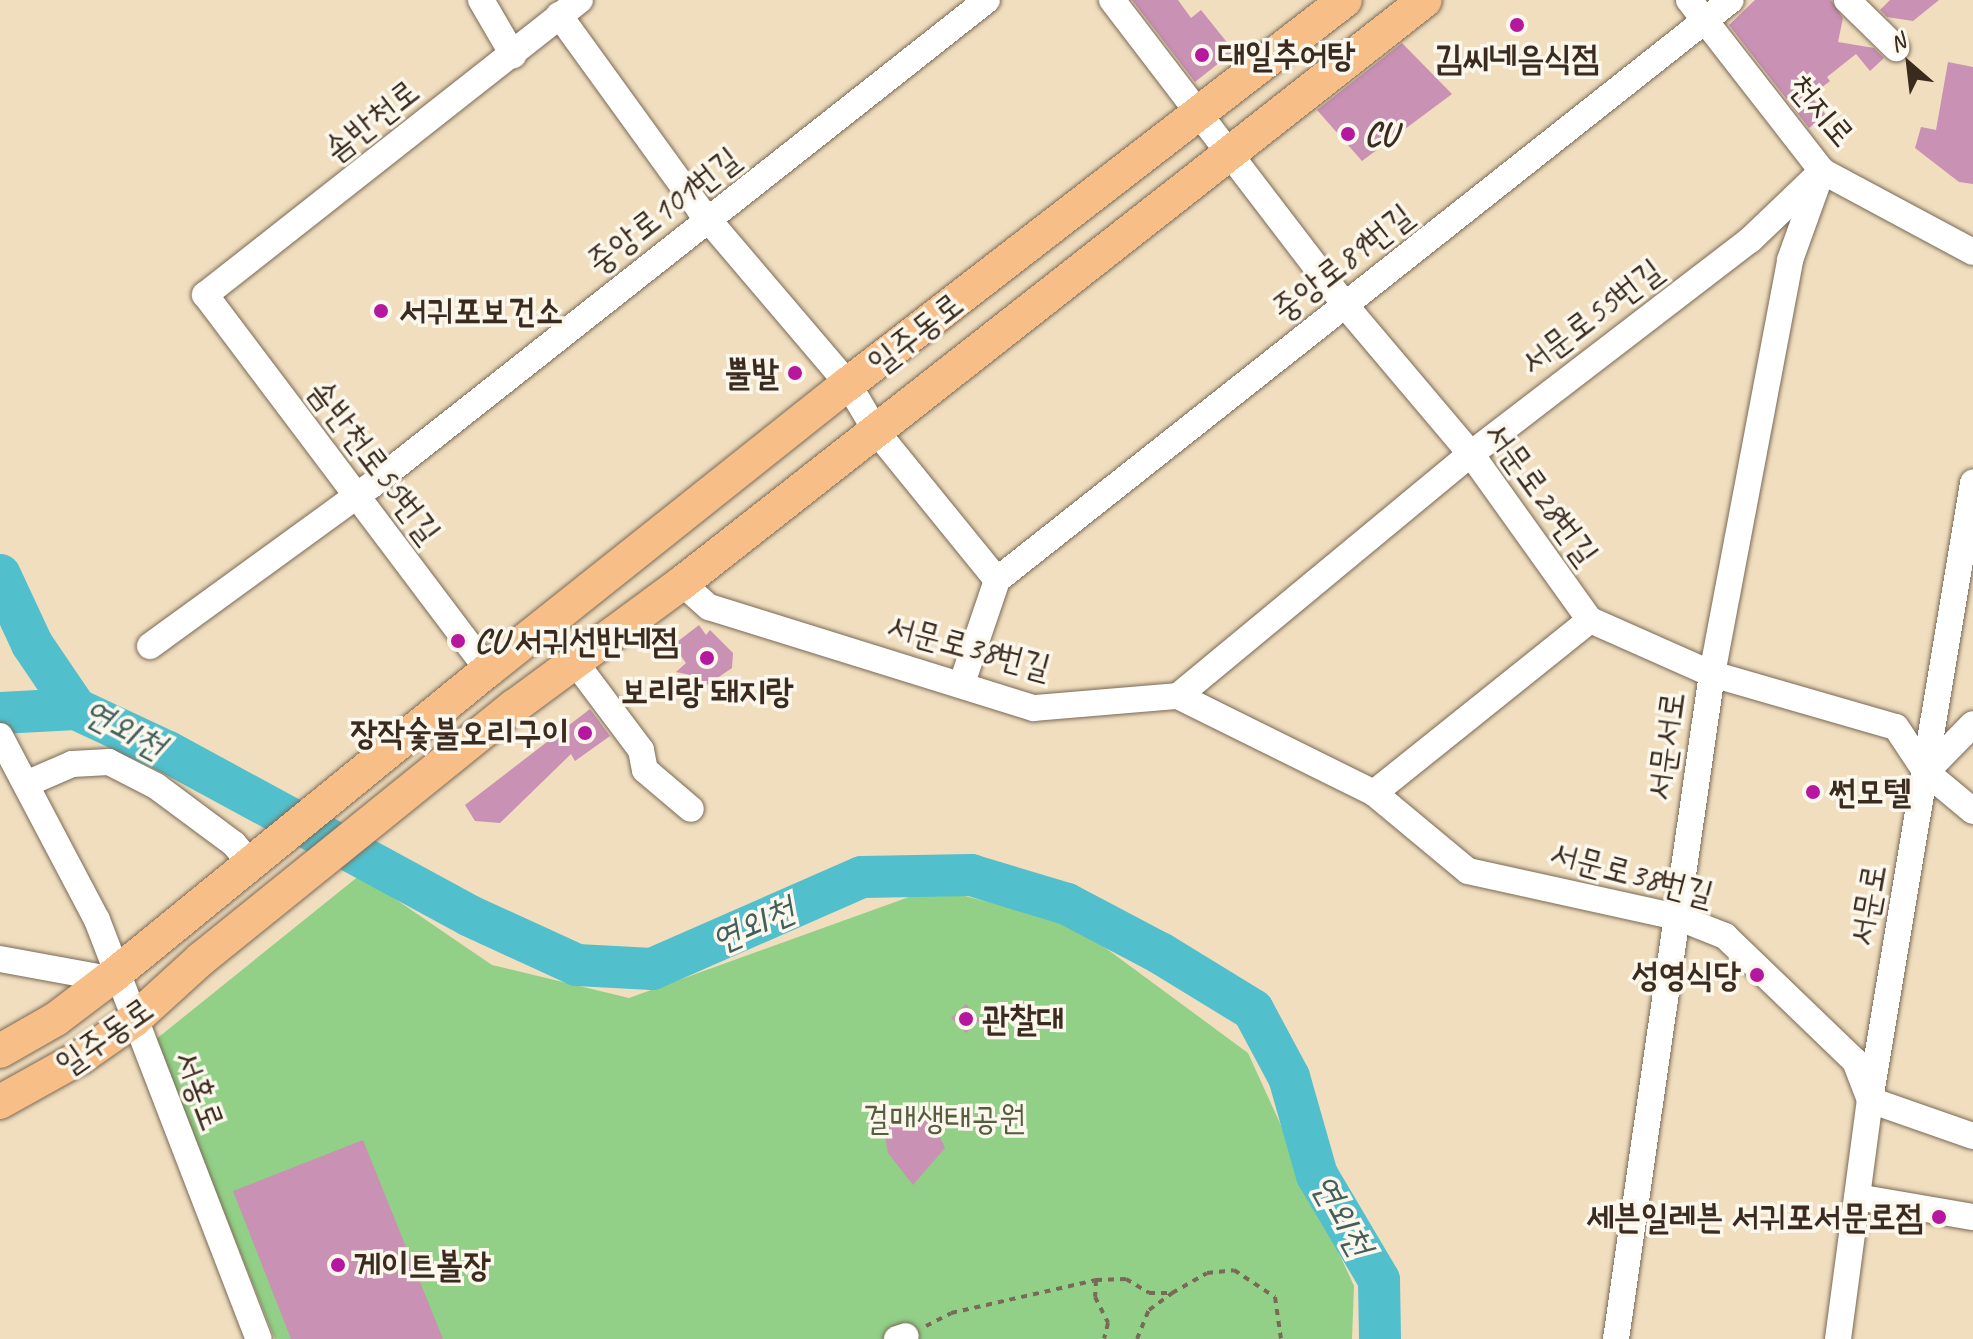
<!DOCTYPE html>
<html>
<head>
<meta charset="utf-8">
<style>
  body { margin:0 }
  #map { position:relative; width:1973px; height:1339px; overflow:hidden; background:#f0debf; font-family:Caveat,"Poor Story",sans-serif }
  div>[style] { position:absolute }
  .green>* { inset:0; background:#91d086 }
  .river>* { height:42px; margin:-21px; padding:0 21px; transform-origin:21px; border-radius:21px; background:#52bfcc }
  .building>* { inset:0; background:#c991b3 }
  .path>* { height:4px; margin-top:-2px; transform-origin:0; background:repeating-linear-gradient(90deg,#7a6956 0 6px,transparent 0 12px) }
  .roads { filter:drop-shadow(0 0 2px #7a6956) drop-shadow(0 0 2px #7a6956) }
  .minor>* { height:26px; margin:-13px; padding:0 13px; transform-origin:13px; border-radius:13px; background:#fff }
  .major>* { height:34px; margin:-17px; padding:0 17px; transform-origin:17px; border-radius:17px; background:#f7be87 }
  .dots>* { width:22px; height:22px; translate:-50% -50%; box-sizing:border-box; border:4px solid #fbf7ec; border-radius:50% }
  span { translate:-50% -50%; white-space:nowrap; text-align:center; line-height:1.15; -webkit-text-stroke:7px #fbf7ec; paint-order:stroke }
  .poi-label { font-size:34px; color:#3b2a1e; font-weight:700 }
  .left { translate:0 -50%; text-align:left }
  .right { translate:-100% -50%; text-align:right }
  .street-label { font-size:34px; color:#3b2a1e }
  .park-label { font-size:34px; color:#555c3d }
  .water-label { font-size:36px; color:#435e5b; font-style:italic }
  .north { position:absolute; left:1869px; top:24px; width:80px; height:80px; -webkit-text-stroke:6px #fbf7ec; paint-order:stroke; rotate:332deg; font-size:22px; font-weight:700; line-height:32px; text-align:center; color:#3b2a1e }
  .north::after { content:''; display:block; margin:auto; width:28px; height:36px; background:#3b2a1e; clip-path:polygon(50% 0,100% 100%,50% 72%,0 100%) }
</style>
</head>
<body>
<div id="map">
  <div class="green">
    <i style="clip-path:polygon(360px 875px,492px 965px,629px 998px,934px 888px,1073px 924px,1248px 1053px,1354px 1286px,1352px 1339px,275px 1339px,155px 1040px)"></i>
  </div>
  <div class="river">
    <i style="left:0;top:575px;width:76px;rotate:65.1deg"></i>
    <i style="left:32px;top:644px;width:78px;rotate:55.9deg"></i>
    <i style="left:76px;top:709px;width:102px;rotate:25.1deg"></i>
    <i style="left:168px;top:752px;width:344px;rotate:28.5deg"></i>
    <i style="left:470px;top:916px;width:118px;rotate:24.6deg"></i>
    <i style="left:577px;top:965px;width:75px;rotate:3.1deg"></i>
    <i style="left:652px;top:969px;width:229px;rotate:-23.7deg"></i>
    <i style="left:862px;top:877px;width:109px;rotate:-1.1deg"></i>
    <i style="left:971px;top:875px;width:100px;rotate:16.8deg"></i>
    <i style="left:1067px;top:904px;width:105px;rotate:27.8deg"></i>
    <i style="left:1160px;top:953px;width:109px;rotate:31.5deg"></i>
    <i style="left:1253px;top:1010px;width:76px;rotate:61.8deg"></i>
    <i style="left:1289px;top:1077px;width:102px;rotate:74.1deg"></i>
    <i style="left:1317px;top:1175px;width:122px;rotate:59.4deg"></i>
    <i style="left:1379px;top:1280px;width:59px;rotate:89deg"></i>
    <i style="left:0;top:713px;width:76px;rotate:-3deg"></i>
  </div>
  <div class="building">
    <i style="clip-path:polygon(1132px 0,1178px 0,1191px 18px,1201px 10px,1234px 51px,1195px 82px)"></i>
    <i style="clip-path:polygon(1755px 0,1831px 0,1843px 18px,1838px 42px,1874px 48px,1884px 58px,1870px 71px,1856px 54px,1827px 77px,1830px 81px,1811px 96px,1826px 115px,1809px 128px,1729px 25px)"></i>
    <i style="clip-path:polygon(1890px 0,1939px 0,1913px 21px,1887px 17px,1880px 10px)"></i>
    <i style="clip-path:polygon(1402px 43px,1452px 94px,1362px 161px,1317px 110px)"></i>
    <i style="clip-path:polygon(1948px 62px,1973px 67px,1973px 184px,1959px 182px,1915px 148px,1921px 127px,1936px 130px)"></i>
    <i style="clip-path:polygon(699px 625px,706px 635px,710px 630px,733px 653px,732px 668px,704px 687px,695px 676px,676px 672px,686px 663px,673px 645px)"></i>
    <i style="clip-path:polygon(590px 709px,610px 736px,575px 761px,571px 754px,500px 823px,475px 821px,465px 805px)"></i>
    <i style="clip-path:polygon(966px 1004px,980px 1020px,966px 1033px,951px 1018px)"></i>
    <i style="clip-path:polygon(880px 1109px,929px 1113px,945px 1148px,913px 1185px,888px 1153px)"></i>
    <i style="clip-path:polygon(363px 1140px,443px 1339px,291px 1339px,233px 1191px)"></i>
  </div>
  <div class="path">
    <i style="left:1096px;top:1280px;width:17px;rotate:93deg"></i>
    <i style="left:1095px;top:1297px;width:29px;rotate:63deg"></i>
    <i style="left:1108px;top:1323px;width:16px;rotate:104deg"></i>
    <i style="left:926px;top:1326px;width:28px;rotate:-27deg"></i>
    <i style="left:951px;top:1313px;width:149px;rotate:-12.8deg"></i>
    <i style="left:1096px;top:1280px;width:30px;rotate:-2deg"></i>
    <i style="left:1126px;top:1279px;width:27px;rotate:31deg"></i>
    <i style="left:1149px;top:1293px;width:23px"></i>
    <i style="left:1137px;top:1339px;width:31px;rotate:-68deg"></i>
    <i style="left:1149px;top:1310px;width:29px;rotate:-36deg"></i>
    <i style="left:1172px;top:1293px;width:40px;rotate:-29.7deg"></i>
    <i style="left:1207px;top:1273px;width:27px;rotate:-6deg"></i>
    <i style="left:1234px;top:1270px;width:49px;rotate:33.4deg"></i>
    <i style="left:1275px;top:1297px;width:42px;rotate:81.9deg"></i>
  </div>
  <div class="roads">
    <div class="minor">
      <i style="left:481px;top:0;width:64px;rotate:59.8deg"></i>
      <i style="left:1112px;top:0;width:384px;rotate:52.6deg"></i>
      <i style="left:1345px;top:305px;width:195px;rotate:49.8deg"></i>
      <i style="left:1471px;top:454px;width:204px;rotate:54.4deg"></i>
      <i style="left:1590px;top:620px;width:133px;rotate:23.9deg"></i>
      <i style="left:1712px;top:674px;width:191px;rotate:16.1deg"></i>
      <i style="left:1896px;top:727px;width:54px;rotate:56.3deg"></i>
      <i style="left:1926px;top:772px;width:61px;rotate:39.7deg"></i>
      <i style="left:1689px;top:0;width:217px;rotate:52.1deg"></i>
      <i style="left:1822px;top:171px;width:171px;rotate:28.2deg"></i>
      <i style="left:1847px;top:0;width:69px;rotate:44.4deg"></i>
      <i style="left:559px;top:15px;width:241px;rotate:54.1deg"></i>
      <i style="left:700px;top:210px;width:228px;rotate:49.6deg"></i>
      <i style="left:848px;top:384px;width:55px;rotate:59.2deg"></i>
      <i style="left:876px;top:431px;width:192px;rotate:50.9deg"></i>
      <i style="left:997px;top:580px;width:935px;rotate:-38.32deg"></i>
      <i style="left:682px;top:583px;width:36px;rotate:42deg"></i>
      <i style="left:709px;top:607px;width:340px;rotate:17.3deg"></i>
      <i style="left:1034px;top:708px;width:144px;rotate:-4.8deg"></i>
      <i style="left:1178px;top:696px;width:219px;rotate:26.3deg"></i>
      <i style="left:1374px;top:793px;width:122px;rotate:39.7deg"></i>
      <i style="left:1468px;top:871px;width:214px;rotate:12.4deg"></i>
      <i style="left:1677px;top:917px;width:52px;rotate:21.6deg"></i>
      <i style="left:1725px;top:936px;width:180px;rotate:43.9deg"></i>
      <i style="left:1855px;top:1061px;width:42px;rotate:69deg"></i>
      <i style="left:1870px;top:1100px;width:109px;rotate:19.3deg"></i>
      <i style="left:150px;top:646px;width:274px;rotate:-36deg"></i>
      <i style="left:372px;top:485px;width:783px;rotate:-38.26deg"></i>
      <i style="left:575px;top:662px;width:110px;rotate:53.1deg"></i>
      <i style="left:641px;top:750px;width:20px;rotate:79deg"></i>
      <i style="left:645px;top:770px;width:60px;rotate:40.3deg"></i>
      <i style="left:488px;top:670px;width:470px;rotate:-127deg"></i>
      <i style="left:205px;top:295px;width:477px;rotate:-38.2deg"></i>
      <i style="left:962px;top:683px;width:109px;rotate:-71.2deg"></i>
      <i style="left:1178px;top:696px;width:380px;rotate:-39.6deg"></i>
      <i style="left:1471px;top:454px;width:352px;rotate:-37.5deg"></i>
      <i style="left:1750px;top:240px;width:93px;rotate:-43.7deg"></i>
      <i style="left:0;top:736px;width:208px;rotate:62.2deg"></i>
      <i style="left:97px;top:920px;width:449px;rotate:68.9deg"></i>
      <i style="left:1926px;top:772px;width:67px;rotate:-45.6deg"></i>
      <i style="left:26px;top:784px;width:50px;rotate:-23.5deg"></i>
      <i style="left:72px;top:764px;width:37px;rotate:-3deg"></i>
      <i style="left:109px;top:762px;width:53px;rotate:27.1deg"></i>
      <i style="left:156px;top:786px;width:97px;rotate:36.6deg"></i>
      <i style="left:234px;top:844px;width:26px;rotate:50deg"></i>
      <i style="left:1374px;top:793px;width:277px;rotate:-38.7deg"></i>
      <i style="left:0;top:959px;width:111px;rotate:10.4deg"></i>
      <i style="left:1857px;top:1197px;width:118px;rotate:9.8deg"></i>
      <i style="left:897px;top:1339px;width:9px;rotate:-18deg"></i>
      <i style="left:1616px;top:1339px;width:672px;rotate:-81.79deg"></i>
      <i style="left:1712px;top:674px;width:421px;rotate:-79.3deg"></i>
      <i style="left:1790px;top:260px;width:95px;rotate:-70.2deg"></i>
      <i style="left:1838px;top:1339px;width:241px;rotate:-82.4deg"></i>
      <i style="left:1870px;top:1100px;width:626px;rotate:-80.52deg"></i>
    </div>
    <div class="major">
      <i style="left:0;top:1051px;width:64px;rotate:-29.7deg"></i>
      <i style="left:56px;top:1019px;width:73px;rotate:-37.2deg"></i>
      <i style="left:114px;top:975px;width:483px;rotate:-39.2deg"></i>
      <i style="left:488px;top:670px;width:460px;rotate:-38.5deg"></i>
      <i style="left:848px;top:384px;width:628px;rotate:-37.69deg"></i>
      <i style="left:0;top:1102px;width:93px;rotate:-29.1deg"></i>
      <i style="left:81px;top:1057px;width:65px;rotate:-34.9deg"></i>
      <i style="left:134px;top:1020px;width:91px;rotate:-42.3deg"></i>
      <i style="left:201px;top:959px;width:403px;rotate:-38.9deg"></i>
      <i style="left:515px;top:706px;width:207px;rotate:-36.4deg"></i>
      <i style="left:682px;top:583px;width:944px;rotate:-38.12deg"></i>
    </div>
  </div>
  <div class="dots">
    <i style="left:1517px;top:25px;background:#b5179e"></i>
    <i style="left:1202px;top:55px;background:#b5179e"></i>
    <i style="left:1348px;top:134px;background:#b5179e"></i>
    <i style="left:381px;top:311px;background:#b5179e"></i>
    <i style="left:795px;top:373px;background:#b5179e"></i>
    <i style="left:458px;top:641px;background:#b5179e"></i>
    <i style="left:707px;top:658px;background:#b5179e"></i>
    <i style="left:585px;top:733px;background:#b5179e"></i>
    <i style="left:1813px;top:792px;background:#b5179e"></i>
    <i style="left:1757px;top:975px;background:#b5179e"></i>
    <i style="left:966px;top:1019px;background:#b5179e"></i>
    <i style="left:1939px;top:1217px;background:#b5179e"></i>
    <i style="left:338px;top:1265px;background:#b5179e"></i>
  </div>
  <div class="poi-label">
    <span class="left" style="left:1218px;top:55px">대일추어탕</span>
    <span style="left:1517px;top:58px">김씨네음식점</span>
    <span class="left" style="left:1364px;top:134px">CU</span>
    <span class="left" style="left:399px;top:311px">서귀포보건소</span>
    <span class="right" style="left:779px;top:373px">뿔발</span>
    <span class="left" style="left:474px;top:641px">CU 서귀선반네점</span>
    <span style="left:707px;top:691px">보리랑 돼지랑</span>
    <span class="right" style="left:569px;top:733px">장작숯불오리구이</span>
    <span class="left" style="left:1829px;top:792px">썬모텔</span>
    <span class="right" style="left:1741px;top:975px">성영식당</span>
    <span class="left" style="left:982px;top:1019px">관찰대</span>
    <span class="right" style="left:1923px;top:1217px">세븐일레븐 서귀포서문로점</span>
    <span class="left" style="left:354px;top:1265px">게이트볼장</span>
  </div>
  <div class="street-label">
    <span style="left:1822px;top:110px;rotate:50deg">천지로</span>
    <span style="left:371px;top:120px;rotate:-38deg">솜반천로</span>
    <span style="left:663px;top:210px;rotate:-38deg">중앙로101번길</span>
    <span style="left:1342px;top:262px;rotate:-38deg">중앙로89번길</span>
    <span style="left:1591px;top:316px;rotate:-37deg">서문로55번길</span>
    <span style="left:915px;top:333px;rotate:-38deg">일주동로</span>
    <span style="left:375px;top:461px;rotate:53deg">솜반천로55번길</span>
    <span style="left:1542px;top:493px;rotate:54deg">서문로28번길</span>
    <span style="left:969px;top:646px;rotate:15deg">서문로38번길</span>
    <span style="left:1665px;top:746px;rotate:-82deg">서문서로</span>
    <span style="left:1632px;top:873px;rotate:15deg">서문로38번길</span>
    <span style="left:1867px;top:905px;rotate:-80deg">서문로</span>
    <span style="left:104px;top:1036px;rotate:-35deg">일주동로</span>
    <span style="left:200px;top:1090px;rotate:69deg">서홍로</span>
  </div>
  <div class="park-label">
    <span style="left:944px;top:1118px">걸매생태공원</span>
  </div>
  <div class="water-label">
    <span style="left:124px;top:729px;rotate:28deg">연외천</span>
    <span style="left:753px;top:925px;rotate:-24deg">연외천</span>
    <span style="left:1342px;top:1215px;rotate:61deg">연외천</span>
  </div>
  <div class="north">N</div>
</div>
</body>
</html>
